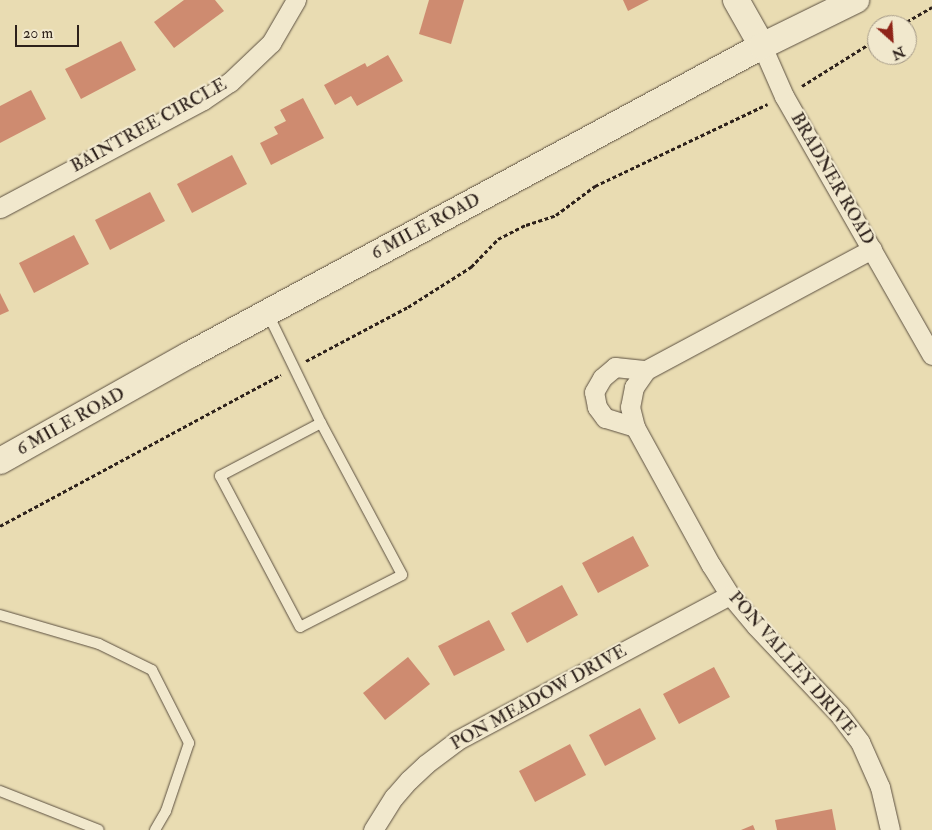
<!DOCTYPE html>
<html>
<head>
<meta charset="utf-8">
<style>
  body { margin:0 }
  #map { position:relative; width:932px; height:830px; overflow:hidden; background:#e9dcb2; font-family:"IM FELL Double Pica",serif }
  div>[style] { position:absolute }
  .building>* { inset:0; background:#ce8b70 }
  .path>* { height:3px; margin-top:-1.5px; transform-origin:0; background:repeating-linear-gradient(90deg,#2d211b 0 4px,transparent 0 6.5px) }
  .roads { filter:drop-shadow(0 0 1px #5c5041) drop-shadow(0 0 1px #5c5041) }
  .lane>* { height:10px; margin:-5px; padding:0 5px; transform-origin:5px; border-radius:5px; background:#f1e8cd }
  .street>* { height:19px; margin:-9.5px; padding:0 9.5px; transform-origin:9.5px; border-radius:9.5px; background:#f1e8cd }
  .secondary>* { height:26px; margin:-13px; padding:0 13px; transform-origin:13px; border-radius:13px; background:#f1e8cd }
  span { translate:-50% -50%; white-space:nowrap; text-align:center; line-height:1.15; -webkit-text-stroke:4.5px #f1e8cd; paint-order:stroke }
  .street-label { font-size:18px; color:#2d211b }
  .north { position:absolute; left:867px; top:15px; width:50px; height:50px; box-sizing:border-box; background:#f1e8cd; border:1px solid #a39886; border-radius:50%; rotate:154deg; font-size:14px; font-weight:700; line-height:20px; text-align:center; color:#2d211b }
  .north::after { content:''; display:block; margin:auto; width:18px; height:22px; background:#8f2418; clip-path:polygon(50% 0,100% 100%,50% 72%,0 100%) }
  .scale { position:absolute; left:15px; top:25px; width:64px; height:22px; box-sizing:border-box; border:2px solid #2d211b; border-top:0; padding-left:6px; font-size:15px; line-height:18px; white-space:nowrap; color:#2d211b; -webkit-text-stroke:4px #f1e8cd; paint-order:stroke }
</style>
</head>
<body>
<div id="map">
  <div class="building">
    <i style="clip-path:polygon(184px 0,215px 0,224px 11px,174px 48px,154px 22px)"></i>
    <i style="clip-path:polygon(429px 0,464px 0,451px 44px,419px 34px)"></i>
    <i style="clip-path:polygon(623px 0,649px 0,628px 11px)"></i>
    <i style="clip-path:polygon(121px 41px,136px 70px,81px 99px,65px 69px)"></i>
    <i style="clip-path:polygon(388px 55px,403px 81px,357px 106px,351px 96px,335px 105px,324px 85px,365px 63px,367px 67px)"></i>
    <i style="clip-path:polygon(31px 90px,46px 119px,0 143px,0 106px)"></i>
    <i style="clip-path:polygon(303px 98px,324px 138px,271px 165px,260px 143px,278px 134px,274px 127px,286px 121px,280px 110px)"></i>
    <i style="clip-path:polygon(232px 155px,247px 184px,192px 213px,177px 184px)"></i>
    <i style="clip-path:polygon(150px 192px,165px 221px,110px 250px,95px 220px)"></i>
    <i style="clip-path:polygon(74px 235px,89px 264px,34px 293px,19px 263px)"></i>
    <i style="clip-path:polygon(0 293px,9px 311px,0 315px)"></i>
    <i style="clip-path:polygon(633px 536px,649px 566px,598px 593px,582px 563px)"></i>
    <i style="clip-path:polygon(562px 585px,578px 615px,527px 643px,511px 613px)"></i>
    <i style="clip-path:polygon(489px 620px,505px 650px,454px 676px,438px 646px)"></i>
    <i style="clip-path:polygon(408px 657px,430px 684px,385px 720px,363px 693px)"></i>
    <i style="clip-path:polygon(714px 667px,730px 697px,679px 724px,663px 694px)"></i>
    <i style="clip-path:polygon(640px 708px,656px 739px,605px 766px,589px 735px)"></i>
    <i style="clip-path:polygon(570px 744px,586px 775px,535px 802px,519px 771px)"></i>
    <i style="clip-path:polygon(832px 809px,836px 830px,777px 830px,775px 820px)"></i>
    <i style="clip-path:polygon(753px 825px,755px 830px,741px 830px)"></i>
  </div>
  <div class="path">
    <i style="left:901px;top:25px;width:36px;rotate:-30deg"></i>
    <i style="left:802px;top:86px;width:89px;rotate:-32.1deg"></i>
    <i style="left:306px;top:361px;width:115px;rotate:-27.9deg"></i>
    <i style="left:408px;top:307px;width:75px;rotate:-32.4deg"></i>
    <i style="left:471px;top:267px;width:39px;rotate:-46deg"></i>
    <i style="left:498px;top:239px;width:31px;rotate:-27deg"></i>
    <i style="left:526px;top:225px;width:32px;rotate:-18deg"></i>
    <i style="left:556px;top:215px;width:49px;rotate:-36.6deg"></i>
    <i style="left:595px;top:186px;width:191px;rotate:-25.4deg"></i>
    <i style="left:0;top:526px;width:319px;rotate:-28.3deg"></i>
  </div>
  <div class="roads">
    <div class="lane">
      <i style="left:268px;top:314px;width:121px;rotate:64.1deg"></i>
      <i style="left:321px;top:423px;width:172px;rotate:61.9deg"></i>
      <i style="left:402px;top:575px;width:114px;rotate:153deg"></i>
      <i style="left:300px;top:627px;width:171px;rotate:-117.9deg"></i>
      <i style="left:220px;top:476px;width:114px;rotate:-27.7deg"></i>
      <i style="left:0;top:615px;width:103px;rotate:16.3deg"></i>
      <i style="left:99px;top:644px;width:59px;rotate:26.1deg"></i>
      <i style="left:152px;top:670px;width:82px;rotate:63.1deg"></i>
      <i style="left:189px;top:743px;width:72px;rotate:108.7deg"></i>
      <i style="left:166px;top:811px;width:22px;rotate:120deg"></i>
      <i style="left:0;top:791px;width:106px;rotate:21.5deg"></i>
    </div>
    <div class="street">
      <i style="left:762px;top:46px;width:55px;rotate:66.3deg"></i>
      <i style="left:784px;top:96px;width:298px;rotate:60.3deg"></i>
      <i style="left:0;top:208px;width:230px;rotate:-28deg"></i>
      <i style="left:203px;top:100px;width:32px;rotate:-34deg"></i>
      <i style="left:230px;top:82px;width:57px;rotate:-43.6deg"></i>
      <i style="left:271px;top:43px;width:50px;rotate:-59.8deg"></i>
      <i style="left:872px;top:249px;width:256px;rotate:151.8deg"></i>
      <i style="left:646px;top:370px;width:21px;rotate:125deg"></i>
      <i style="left:634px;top:387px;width:20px;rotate:101deg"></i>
      <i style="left:630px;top:407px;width:21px;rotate:76deg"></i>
      <i style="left:635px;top:427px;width:158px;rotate:61.2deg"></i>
      <i style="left:711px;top:565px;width:36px;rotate:58deg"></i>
      <i style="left:730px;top:595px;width:40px;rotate:50deg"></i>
      <i style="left:756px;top:626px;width:121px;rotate:46.7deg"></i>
      <i style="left:839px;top:714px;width:35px;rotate:53deg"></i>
      <i style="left:860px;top:742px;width:49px;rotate:66deg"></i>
      <i style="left:880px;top:787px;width:44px;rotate:76.9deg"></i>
      <i style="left:635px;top:427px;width:31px;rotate:-163deg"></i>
      <i style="left:605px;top:418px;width:14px;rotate:-126deg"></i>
      <i style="left:597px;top:407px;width:15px;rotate:-101deg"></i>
      <i style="left:594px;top:392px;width:16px;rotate:-60deg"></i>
      <i style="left:602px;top:378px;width:17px;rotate:-40deg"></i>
      <i style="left:615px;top:367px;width:31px;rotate:6deg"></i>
      <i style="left:373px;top:830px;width:39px;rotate:-58deg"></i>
      <i style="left:394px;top:797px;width:23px;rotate:-49deg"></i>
      <i style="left:409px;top:780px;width:23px;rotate:-43deg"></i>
      <i style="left:426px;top:764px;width:38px;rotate:-37deg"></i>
      <i style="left:456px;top:741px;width:310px;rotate:-28.1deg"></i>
    </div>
    <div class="secondary">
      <i style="left:736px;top:0;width:53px;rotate:60.5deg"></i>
      <i style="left:0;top:461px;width:217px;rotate:-29.3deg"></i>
      <i style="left:189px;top:355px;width:651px;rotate:-28.34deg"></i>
      <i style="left:762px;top:46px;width:105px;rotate:-26.1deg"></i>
    </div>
  </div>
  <div class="street-label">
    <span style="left:149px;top:126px;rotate:-29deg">BAINTREE CIRCLE</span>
    <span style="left:832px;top:179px;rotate:60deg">BRADNER ROAD</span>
    <span style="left:426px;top:227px;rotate:-28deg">6 MILE ROAD</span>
    <span style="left:71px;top:422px;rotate:-29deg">6 MILE ROAD</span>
    <span style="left:792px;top:664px;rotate:49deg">PON VALLEY DRIVE</span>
    <span style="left:539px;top:698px;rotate:-29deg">PON MEADOW DRIVE</span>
  </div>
  <div class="north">N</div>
  <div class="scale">20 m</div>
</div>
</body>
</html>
